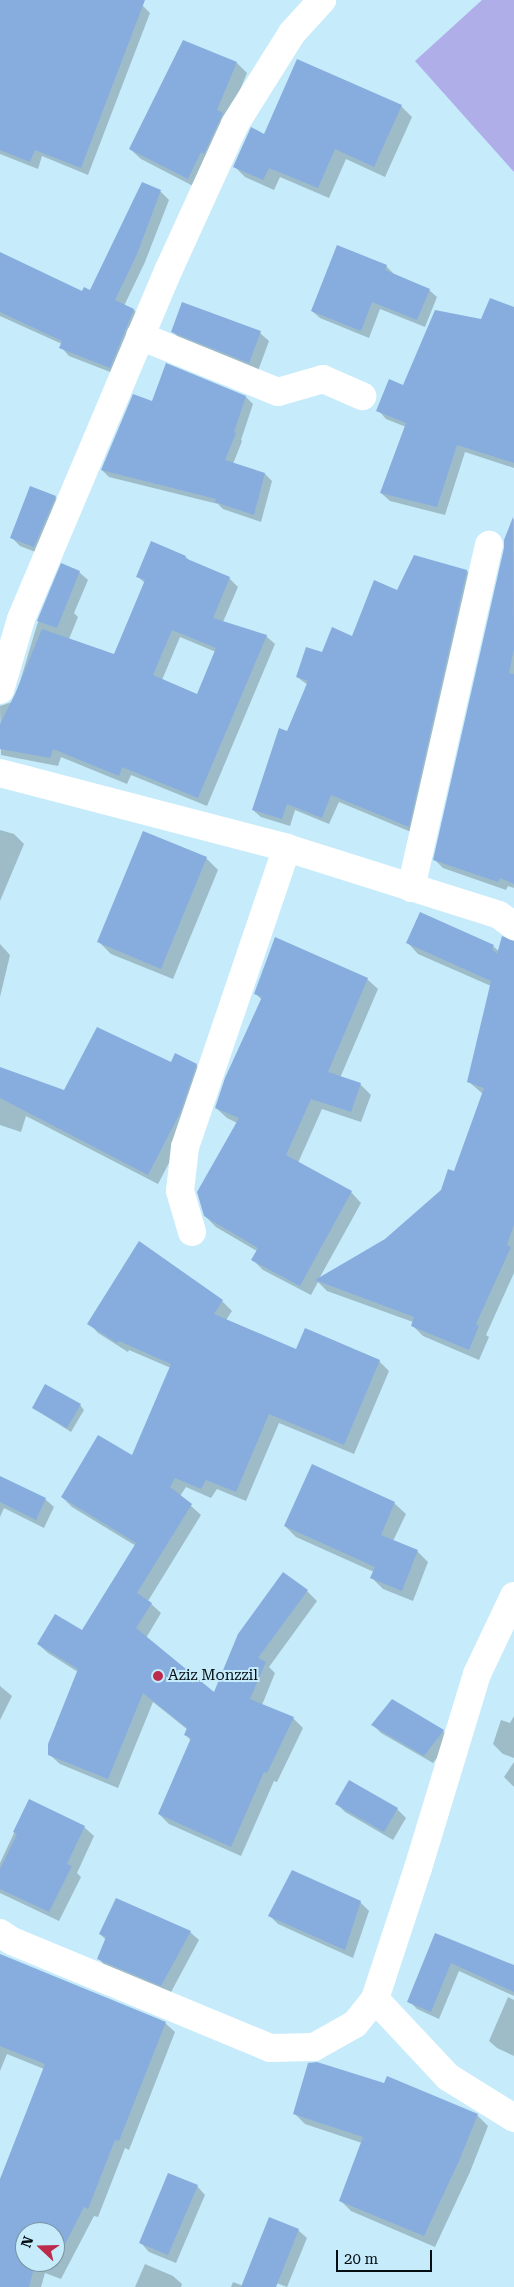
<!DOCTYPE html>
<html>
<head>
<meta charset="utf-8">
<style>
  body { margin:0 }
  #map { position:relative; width:514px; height:2287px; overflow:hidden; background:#c6ebfb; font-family:"Roboto Serif",serif }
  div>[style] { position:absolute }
  .water>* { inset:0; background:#afaee9 }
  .shadow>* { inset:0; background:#0003 }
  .building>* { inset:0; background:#87addf }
  .minor>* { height:28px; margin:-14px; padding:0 14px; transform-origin:14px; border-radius:14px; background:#fff }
  .dots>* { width:14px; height:14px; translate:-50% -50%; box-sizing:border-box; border:2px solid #c6ebfb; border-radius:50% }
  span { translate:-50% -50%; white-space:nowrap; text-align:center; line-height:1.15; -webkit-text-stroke:4px #c6ebfb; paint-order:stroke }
  .poi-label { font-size:15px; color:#030e13 }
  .left { translate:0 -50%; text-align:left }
  .north { position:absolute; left:15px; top:2222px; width:50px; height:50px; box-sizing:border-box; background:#c6ebfb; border:1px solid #78939e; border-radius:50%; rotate:291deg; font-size:14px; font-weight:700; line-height:20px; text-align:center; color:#030e13 }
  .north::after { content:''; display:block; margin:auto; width:18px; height:22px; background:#bc2b4c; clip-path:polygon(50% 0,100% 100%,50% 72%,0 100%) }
  .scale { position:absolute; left:336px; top:2250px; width:96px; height:22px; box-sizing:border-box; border:2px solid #030e13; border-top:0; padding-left:6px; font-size:15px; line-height:18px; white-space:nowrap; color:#030e13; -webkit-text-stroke:4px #c6ebfb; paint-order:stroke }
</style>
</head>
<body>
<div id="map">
  <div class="water">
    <i style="clip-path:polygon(482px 0,514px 0,514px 172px,415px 61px)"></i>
  </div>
  <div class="shadow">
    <i style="clip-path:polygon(32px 0,128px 0,143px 6px,150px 13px,88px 175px,42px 156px,38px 169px,0 154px,0 15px)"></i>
    <i style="clip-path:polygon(237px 63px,247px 73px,199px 189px,141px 159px,130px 149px)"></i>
    <i style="clip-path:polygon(401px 106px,412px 117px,385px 177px,346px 159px,329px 198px,280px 177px,274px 190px,245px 177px,234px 166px,264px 135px)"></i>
    <i style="clip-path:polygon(143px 184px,161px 192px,169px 200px,145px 262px,124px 306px,134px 310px,142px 318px,118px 375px,69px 356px,61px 347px,62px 344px,0 316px,0 266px,83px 292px,91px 292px)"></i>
    <i style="clip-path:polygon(338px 247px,386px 266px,394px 274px,429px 290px,437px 297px,425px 327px,380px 309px,369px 338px,320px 318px,312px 311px)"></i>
    <i style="clip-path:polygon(514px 309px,514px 468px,465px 452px,445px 515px,390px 501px,381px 493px,406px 427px,386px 419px,378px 410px,482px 321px)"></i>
    <i style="clip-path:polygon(173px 332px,260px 333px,269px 341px,258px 371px,181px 340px)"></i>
    <i style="clip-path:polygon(167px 365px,246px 397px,253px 404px,241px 440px,242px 441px,233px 464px,265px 474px,272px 481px,261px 522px,223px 509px,218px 504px,109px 477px,102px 470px,152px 403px)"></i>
    <i style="clip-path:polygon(55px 497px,64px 506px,43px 555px,20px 546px,12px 538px)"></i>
    <i style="clip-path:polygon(514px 518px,514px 888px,508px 886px,506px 890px,443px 868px,435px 860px,506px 549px,505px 540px)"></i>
    <i style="clip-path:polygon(evenodd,186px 557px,191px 562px,229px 578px,238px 587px,223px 622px,266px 636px,275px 644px,207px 806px,131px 775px,127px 784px,61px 757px,58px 766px,1px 755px,0 706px,12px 702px,16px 695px,37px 625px,62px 565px,79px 572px,88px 580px,74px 613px,78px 617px,69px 639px,115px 655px,145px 583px,138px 577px,186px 557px,180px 637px,216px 652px,198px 696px,162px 680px,180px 637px)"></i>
    <i style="clip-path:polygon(467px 571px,474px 578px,416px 834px,339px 802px,329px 824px,295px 810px,290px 826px,261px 817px,253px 810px,308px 685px,297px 677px,322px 653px,352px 637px,398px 591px)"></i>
    <i style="clip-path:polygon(0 830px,14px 834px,24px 844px,0 901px)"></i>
    <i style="clip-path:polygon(206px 858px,218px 870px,173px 979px,111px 954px,99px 942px)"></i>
    <i style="clip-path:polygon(408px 943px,493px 946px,504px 956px,514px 973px,514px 1273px,486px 1335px,489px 1337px,479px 1360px,423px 1336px,412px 1325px,413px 1322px,327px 1291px,318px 1282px,311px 1295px,263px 1270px,253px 1260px,257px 1251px,216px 1227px,205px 1216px,237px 1123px,227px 1118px,216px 1108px,262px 1000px,255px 993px,367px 979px,378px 989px,340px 1078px,360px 1084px,371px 1095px,361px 1122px,322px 1109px,298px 1163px,351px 1192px,361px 1203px,319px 1279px,386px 1240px,442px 1191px,454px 1173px,483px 1094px,469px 1082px,491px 986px,418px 954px)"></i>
    <i style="clip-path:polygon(0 944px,10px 955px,0 997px)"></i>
    <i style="clip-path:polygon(171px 1064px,196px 1065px,206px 1075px,190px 1123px,158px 1184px,26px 1116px,21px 1132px,0 1125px,0 1069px,65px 1092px)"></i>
    <i style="clip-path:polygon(140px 1242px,222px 1301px,232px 1311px,226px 1320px,297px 1351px,379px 1361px,389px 1371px,354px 1454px,279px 1423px,246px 1501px,217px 1489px,211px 1498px,186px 1487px,180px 1496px,201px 1515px,148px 1601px,161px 1613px,146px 1638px,214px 1694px,307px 1591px,317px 1601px,269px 1667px,275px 1673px,262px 1705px,293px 1718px,303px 1728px,277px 1782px,274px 1781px,241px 1856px,169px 1824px,159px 1814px,191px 1741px,186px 1735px,188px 1730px,153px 1702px,118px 1788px,60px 1764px,49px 1754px,78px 1672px,48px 1653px,38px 1644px,82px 1632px,136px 1546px,72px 1507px,62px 1497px,132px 1457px,171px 1368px,129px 1350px,128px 1352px,98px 1333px,89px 1323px)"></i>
    <i style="clip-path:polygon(80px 1405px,84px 1410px,71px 1432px,33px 1408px)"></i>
    <i style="clip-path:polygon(0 1477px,45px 1499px,54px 1507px,44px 1528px,4px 1508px,0 1517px)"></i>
    <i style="clip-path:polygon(394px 1503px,406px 1514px,393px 1541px,417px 1551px,428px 1562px,413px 1601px,383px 1589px,372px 1578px,374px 1572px,296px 1537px,285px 1526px)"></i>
    <i style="clip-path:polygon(0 1686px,12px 1696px,0 1720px)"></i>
    <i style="clip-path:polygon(514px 1716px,514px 1758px,503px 1754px,493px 1744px,501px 1720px,510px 1723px)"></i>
    <i style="clip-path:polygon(373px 1725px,443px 1731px,451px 1739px,433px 1763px,381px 1733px)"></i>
    <i style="clip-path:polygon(514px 1762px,514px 1787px,504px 1777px)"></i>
    <i style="clip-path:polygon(29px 1801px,84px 1827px,94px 1836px,77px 1873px,81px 1877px,59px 1921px,0 1893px,0 1863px)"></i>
    <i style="clip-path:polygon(337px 1804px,397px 1809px,406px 1818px,393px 1840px,345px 1812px)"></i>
    <i style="clip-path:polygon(360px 1902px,369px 1911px,353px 1958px,278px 1924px,270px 1916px)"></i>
    <i style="clip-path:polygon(190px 1932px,199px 1940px,170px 1994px,107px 1968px,99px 1959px,106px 1940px,100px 1934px)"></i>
    <i style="clip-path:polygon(436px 1935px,514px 1966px,514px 1996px,459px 1971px,439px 2019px,417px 2009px,409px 2001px)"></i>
    <i style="clip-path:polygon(evenodd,0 1956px,165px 2023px,175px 2032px,129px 2150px,125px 2148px,98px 2217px,94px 2216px,61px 2279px,45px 2273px,41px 2287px,0 2287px,0 2182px,44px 2069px,7px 2054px,0 2071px,0 1956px,25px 2232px,55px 2232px,55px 2262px,25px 2262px,25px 2232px)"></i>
    <i style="clip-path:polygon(508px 1997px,514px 2000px,514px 2056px,497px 2048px,489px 2041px)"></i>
    <i style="clip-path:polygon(294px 2113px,477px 2115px,488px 2126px,470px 2172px,435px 2247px,351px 2211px,340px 2200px,362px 2143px,305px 2124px)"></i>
    <i style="clip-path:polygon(197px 2186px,205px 2195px,176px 2263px,149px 2252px,141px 2243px)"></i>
    <i style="clip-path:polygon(298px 2230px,307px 2238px,287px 2287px,258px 2276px)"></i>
    <i style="clip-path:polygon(145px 2264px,173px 2276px,182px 2284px,181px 2287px,135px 2287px)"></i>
    <i style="clip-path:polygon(233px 2282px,246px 2287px,231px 2287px)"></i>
  </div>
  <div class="building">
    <i style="clip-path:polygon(0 0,145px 0,81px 168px,35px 150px,30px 162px,0 150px)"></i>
    <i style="clip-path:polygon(183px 40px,237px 62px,217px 110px,223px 113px,204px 154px,201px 152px,188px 179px,129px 149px)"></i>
    <i style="clip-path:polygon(297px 59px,402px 105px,374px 167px,335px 149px,318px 188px,269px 168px,263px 180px,233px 167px,251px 127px,264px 134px)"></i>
    <i style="clip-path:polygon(142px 182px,161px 190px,137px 254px,115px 300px,134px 309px,110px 368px,59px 348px,62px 341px,0 312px,0 252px,82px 291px,84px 287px,90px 290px)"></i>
    <i style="clip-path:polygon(337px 245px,387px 265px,385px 270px,430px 289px,417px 320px,372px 302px,361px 331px,311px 311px)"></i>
    <i style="clip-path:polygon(490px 298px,514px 307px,514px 463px,457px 445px,437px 507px,380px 493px,406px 423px,376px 411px,389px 379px,403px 385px,435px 310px,481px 319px)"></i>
    <i style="clip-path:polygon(182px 302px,261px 331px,249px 363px,171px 332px)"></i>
    <i style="clip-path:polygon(166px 363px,246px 396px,234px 432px,236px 433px,225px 460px,265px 473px,254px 515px,215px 502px,216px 499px,101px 470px,133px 394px,152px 401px)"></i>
    <i style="clip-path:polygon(30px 486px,56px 496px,34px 547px,10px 538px)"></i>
    <i style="clip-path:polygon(513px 517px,514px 649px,509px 673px,514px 674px,514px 884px,500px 878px,498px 882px,433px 860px,504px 548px,504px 540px)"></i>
    <i style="clip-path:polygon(evenodd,151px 541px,186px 556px,185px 558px,230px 577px,213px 618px,267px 635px,198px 798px,122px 767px,119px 776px,53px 749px,50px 758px,0 749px,0 724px,15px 694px,42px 629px,114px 654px,145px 580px,136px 577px,151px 541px,172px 630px,216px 648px,197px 694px,153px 675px,172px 630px)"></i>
    <i style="clip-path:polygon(414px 555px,467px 570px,409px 827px,331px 795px,322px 818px,287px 804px,282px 819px,252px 810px,279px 728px,287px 731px,308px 681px,296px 677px,306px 647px,322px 652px,332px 627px,352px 636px,374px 580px,397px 590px)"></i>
    <i style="clip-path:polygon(61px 563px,80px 571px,57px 628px,37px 621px)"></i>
    <i style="clip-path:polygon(143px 831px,207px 857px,161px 969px,97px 942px)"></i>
    <i style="clip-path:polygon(420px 912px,494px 945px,492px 949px,497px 954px,502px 936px,514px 941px,514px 1224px,507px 1245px,511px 1247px,476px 1324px,479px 1326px,469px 1350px,411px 1326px,414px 1317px,315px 1280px,385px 1239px,441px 1190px,448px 1169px,454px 1171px,484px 1088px,467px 1082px,491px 981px,406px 943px)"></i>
    <i style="clip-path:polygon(275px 937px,368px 978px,328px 1072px,361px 1083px,351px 1112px,311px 1099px,286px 1155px,352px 1191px,300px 1286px,251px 1260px,258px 1248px,204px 1216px,197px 1192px,239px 1118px,215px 1108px,225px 1078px,262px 997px,254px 994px)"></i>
    <i style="clip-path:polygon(97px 1027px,171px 1062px,175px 1053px,197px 1064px,180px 1113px,148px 1175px,0 1098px,0 1067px,64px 1090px)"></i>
    <i style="clip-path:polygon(139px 1241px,223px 1300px,214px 1314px,296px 1349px,305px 1328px,380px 1360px,344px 1445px,269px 1414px,236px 1492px,206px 1480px,201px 1489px,175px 1478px,170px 1487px,192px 1504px,137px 1593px,152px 1603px,136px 1628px,214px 1692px,238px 1634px,283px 1572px,308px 1590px,258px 1658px,266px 1662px,250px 1699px,294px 1717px,267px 1773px,264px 1772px,231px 1847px,158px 1814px,191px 1738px,184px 1735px,187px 1728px,143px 1693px,108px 1779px,48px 1755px,48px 1744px,78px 1669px,37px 1644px,55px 1614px,82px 1630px,136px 1543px,61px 1497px,98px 1435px,132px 1455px,171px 1364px,119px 1341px,117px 1343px,87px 1324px)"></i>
    <i style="clip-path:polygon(45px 1384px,81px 1404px,67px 1428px,32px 1408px)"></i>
    <i style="clip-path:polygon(312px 1464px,395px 1502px,381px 1535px,418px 1550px,402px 1591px,370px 1578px,375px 1567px,284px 1526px)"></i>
    <i style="clip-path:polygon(0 1476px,46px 1498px,36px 1520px,0 1502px)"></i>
    <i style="clip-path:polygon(392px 1699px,444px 1730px,424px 1756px,371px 1725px)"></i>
    <i style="clip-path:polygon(349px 1780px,398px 1808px,384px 1832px,335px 1804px)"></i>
    <i style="clip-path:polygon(29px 1799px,85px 1826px,67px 1864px,72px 1866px,49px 1912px,0 1889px,0 1869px,17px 1834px,13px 1832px)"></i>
    <i style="clip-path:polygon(292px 1870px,361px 1901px,345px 1950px,268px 1916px)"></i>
    <i style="clip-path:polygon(116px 1898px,191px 1931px,161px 1986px,97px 1959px,106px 1937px,99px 1934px)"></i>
    <i style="clip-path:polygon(435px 1933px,514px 1965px,514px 1992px,451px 1963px,431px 2012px,407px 2002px)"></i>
    <i style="clip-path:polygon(evenodd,0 1954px,166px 2022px,119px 2141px,115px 2140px,88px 2209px,84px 2207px,52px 2270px,35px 2264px,29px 2287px,0 2287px,0 2179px,45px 2064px,0 2046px,0 1954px,25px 2232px,55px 2232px,55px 2262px,25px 2262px,25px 2232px)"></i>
    <i style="clip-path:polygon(317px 2062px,384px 2083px,387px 2076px,478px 2114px,459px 2161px,424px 2236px,339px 2201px,363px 2137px,293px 2114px,308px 2063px)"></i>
    <i style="clip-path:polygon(168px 2173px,198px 2185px,168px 2255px,139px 2243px)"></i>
    <i style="clip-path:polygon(269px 2217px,299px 2229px,276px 2287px,241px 2287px)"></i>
  </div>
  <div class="minor">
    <i style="left:140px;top:336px;width:149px;rotate:22.1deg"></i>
    <i style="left:278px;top:392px;width:47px;rotate:-16.1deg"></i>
    <i style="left:323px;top:379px;width:43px;rotate:23.6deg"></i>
    <i style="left:0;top:690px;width:74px;rotate:-73.5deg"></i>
    <i style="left:21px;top:619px;width:380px;rotate:-67.1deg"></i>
    <i style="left:169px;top:269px;width:159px;rotate:-65.5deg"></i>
    <i style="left:235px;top:124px;width:107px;rotate:-57.9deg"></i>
    <i style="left:292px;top:33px;width:45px;rotate:-47.7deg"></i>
    <i style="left:0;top:773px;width:297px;rotate:14.6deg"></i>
    <i style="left:287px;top:848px;width:222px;rotate:17.5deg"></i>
    <i style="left:499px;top:915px;width:19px;rotate:36deg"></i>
    <i style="left:411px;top:888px;width:352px;rotate:-77.2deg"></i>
    <i style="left:192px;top:1232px;width:43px;rotate:-106.3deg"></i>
    <i style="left:180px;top:1191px;width:44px;rotate:-83.5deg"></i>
    <i style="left:185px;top:1147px;width:316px;rotate:-71.2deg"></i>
    <i style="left:514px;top:1596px;width:86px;rotate:115.4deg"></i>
    <i style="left:477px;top:1674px;width:203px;rotate:106.9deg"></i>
    <i style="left:418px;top:1868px;width:138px;rotate:108.2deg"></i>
    <i style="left:375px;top:1999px;width:107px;rotate:46.9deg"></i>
    <i style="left:448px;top:2077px;width:78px;rotate:31.8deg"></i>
    <i style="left:0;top:1933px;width:14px;rotate:34deg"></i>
    <i style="left:12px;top:1941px;width:279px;rotate:22.5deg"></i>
    <i style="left:270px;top:2048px;width:44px;rotate:-1.3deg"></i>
    <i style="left:314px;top:2047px;width:47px;rotate:-29.3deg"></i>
    <i style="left:355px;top:2024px;width:32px;rotate:-51deg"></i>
  </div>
  <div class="dots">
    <i style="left:158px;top:1676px;background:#bc2b4c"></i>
  </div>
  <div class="poi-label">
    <span class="left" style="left:168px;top:1676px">Aziz Monzzil</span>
  </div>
  <div class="north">N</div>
  <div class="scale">20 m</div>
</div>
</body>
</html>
